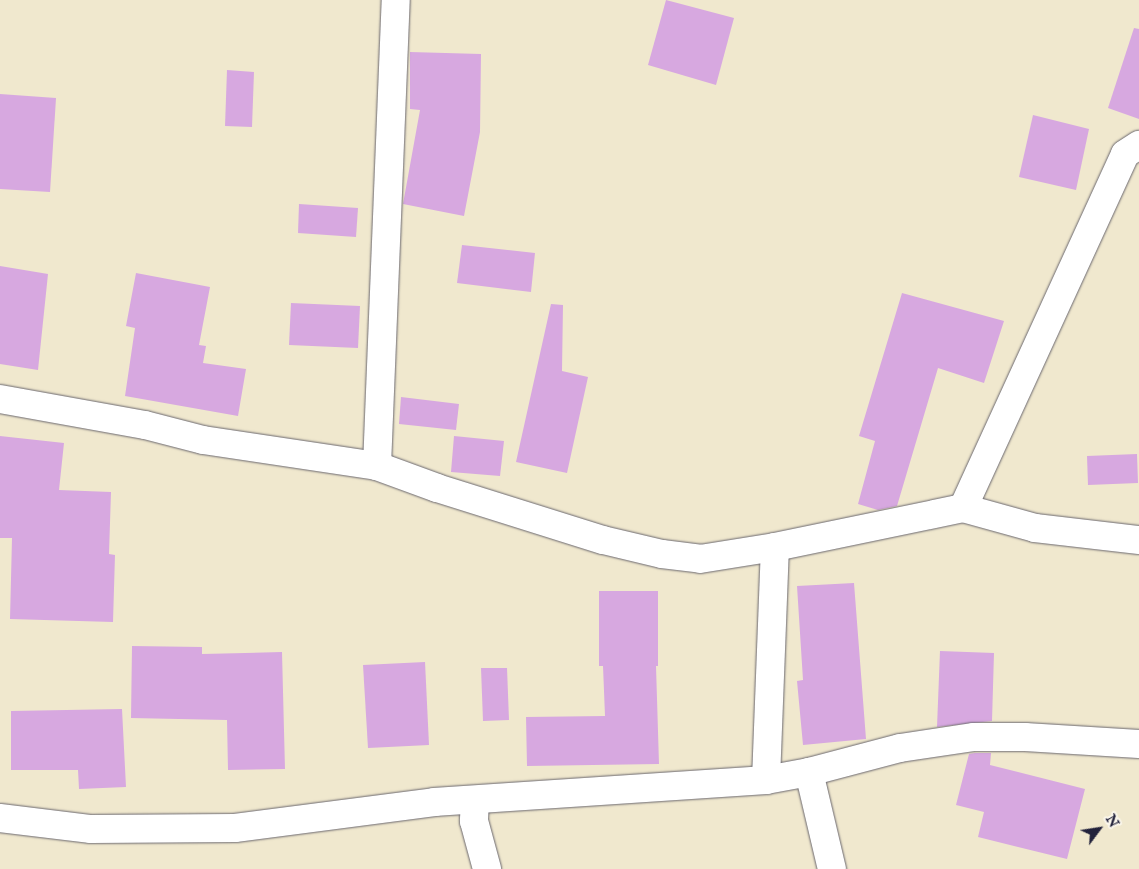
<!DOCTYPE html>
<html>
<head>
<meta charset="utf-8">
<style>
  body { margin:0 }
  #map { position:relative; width:1139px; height:869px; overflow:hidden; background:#f0e8ce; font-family:"IM FELL English",serif }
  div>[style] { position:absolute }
  .building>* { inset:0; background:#d7a8e0 }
  .roads { filter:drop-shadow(0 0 1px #6a676e) drop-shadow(0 0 1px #6a676e) }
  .street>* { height:28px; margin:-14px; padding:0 14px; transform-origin:14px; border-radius:14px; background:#fff }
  span { translate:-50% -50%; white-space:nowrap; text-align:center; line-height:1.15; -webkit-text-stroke:4.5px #fbf7ec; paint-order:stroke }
  .north { position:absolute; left:1074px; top:804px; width:50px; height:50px; -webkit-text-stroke:4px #fbf7ec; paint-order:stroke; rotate:59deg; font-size:14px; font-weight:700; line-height:20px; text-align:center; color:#22223b }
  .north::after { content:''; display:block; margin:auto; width:18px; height:22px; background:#22223b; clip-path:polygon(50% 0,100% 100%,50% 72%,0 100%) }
</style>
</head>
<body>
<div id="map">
  <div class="building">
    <i style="clip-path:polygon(666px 0,734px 18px,716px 85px,648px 65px)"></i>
    <i style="clip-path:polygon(1134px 28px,1139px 29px,1139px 119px,1108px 108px)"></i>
    <i style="clip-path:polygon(410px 52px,481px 54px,480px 132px,464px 216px,403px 204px,420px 110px,410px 109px)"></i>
    <i style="clip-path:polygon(227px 70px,254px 72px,252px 127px,225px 126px)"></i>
    <i style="clip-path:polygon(0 94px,56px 98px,50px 192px,0 189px)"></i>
    <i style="clip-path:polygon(1033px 115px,1089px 129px,1076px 190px,1019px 177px)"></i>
    <i style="clip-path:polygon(299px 204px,358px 208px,356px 237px,298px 233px)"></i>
    <i style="clip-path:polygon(462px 245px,535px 253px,531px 292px,457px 283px)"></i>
    <i style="clip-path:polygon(0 266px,48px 274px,38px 370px,0 364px)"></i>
    <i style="clip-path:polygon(136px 273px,210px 287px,199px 345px,206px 346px,203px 363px,246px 369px,238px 416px,125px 396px,135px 328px,126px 326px)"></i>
    <i style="clip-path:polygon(902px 293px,1004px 321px,984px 383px,938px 368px,897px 506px,878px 510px,858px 504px,875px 441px,859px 436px)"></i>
    <i style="clip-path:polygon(291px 303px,360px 306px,358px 348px,289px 345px)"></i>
    <i style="clip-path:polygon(551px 304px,563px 305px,562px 371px,588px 377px,567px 473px,516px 462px)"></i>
    <i style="clip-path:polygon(401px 397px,459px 404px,456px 430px,399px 424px)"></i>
    <i style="clip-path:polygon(0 436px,64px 443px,59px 490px,111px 492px,109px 554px,115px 555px,113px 622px,10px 619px,12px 538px,0 538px)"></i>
    <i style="clip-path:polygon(454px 436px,504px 441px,500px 476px,451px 472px)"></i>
    <i style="clip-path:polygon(1137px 454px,1138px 483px,1088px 485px,1087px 456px)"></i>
    <i style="clip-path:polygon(854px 583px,866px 739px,803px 745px,797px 681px,803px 680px,797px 586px)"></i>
    <i style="clip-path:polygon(599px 591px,658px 591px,658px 666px,656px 666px,659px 764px,527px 766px,526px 717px,605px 716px,603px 666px,599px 666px)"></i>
    <i style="clip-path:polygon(132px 646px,202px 647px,202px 654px,282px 652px,285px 769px,228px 770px,227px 720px,131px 718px)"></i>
    <i style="clip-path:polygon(940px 651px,994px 653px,992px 721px,937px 727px)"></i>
    <i style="clip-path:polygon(425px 662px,429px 745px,368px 748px,363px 665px)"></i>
    <i style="clip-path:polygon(481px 668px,507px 668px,509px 720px,483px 721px)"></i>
    <i style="clip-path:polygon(122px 709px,126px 787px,79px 789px,78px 770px,11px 770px,11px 711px)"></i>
    <i style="clip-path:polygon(975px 753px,991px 753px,990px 765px,1085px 789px,1067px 859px,978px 837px,984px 812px,956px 805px,969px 754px)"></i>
  </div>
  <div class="roads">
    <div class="street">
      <i style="left:0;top:399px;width:147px;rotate:10.2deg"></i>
      <i style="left:145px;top:425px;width:60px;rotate:14.5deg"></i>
      <i style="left:203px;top:440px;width:176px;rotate:8.5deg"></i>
      <i style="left:377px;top:466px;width:64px;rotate:20.1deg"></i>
      <i style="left:437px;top:488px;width:174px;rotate:17.4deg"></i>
      <i style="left:603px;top:540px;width:61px;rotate:13.3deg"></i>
      <i style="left:662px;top:554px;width:38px;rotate:7deg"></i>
      <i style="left:700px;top:559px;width:76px;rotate:-9.1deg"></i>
      <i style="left:775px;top:547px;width:192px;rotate:-11.7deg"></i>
      <i style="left:963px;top:508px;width:75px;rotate:15.5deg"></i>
      <i style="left:1035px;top:528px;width:105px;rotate:6.6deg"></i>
      <i style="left:377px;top:466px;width:466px;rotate:-87.7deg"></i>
      <i style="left:963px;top:508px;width:389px;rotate:-65.4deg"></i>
      <i style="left:1125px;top:154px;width:17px;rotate:-33deg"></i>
      <i style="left:809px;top:772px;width:100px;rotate:76.7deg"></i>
      <i style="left:766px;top:780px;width:233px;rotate:-87.8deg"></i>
      <i style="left:475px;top:800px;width:21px;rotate:93deg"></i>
      <i style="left:474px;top:821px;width:50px;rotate:74.8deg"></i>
      <i style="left:0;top:818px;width:92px;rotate:6.9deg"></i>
      <i style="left:91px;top:829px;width:144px;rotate:-0.4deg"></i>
      <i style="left:235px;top:828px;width:201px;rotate:-7.4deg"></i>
      <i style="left:434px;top:802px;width:333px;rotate:-3.8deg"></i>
      <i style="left:766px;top:780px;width:44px;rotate:-10.5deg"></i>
      <i style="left:809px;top:772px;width:94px;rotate:-14.8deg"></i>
      <i style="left:900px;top:748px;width:75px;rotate:-8.5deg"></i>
      <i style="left:974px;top:737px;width:51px"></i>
      <i style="left:1025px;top:737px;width:114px;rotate:3.5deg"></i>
    </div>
  </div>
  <div class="north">N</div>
</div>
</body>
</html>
